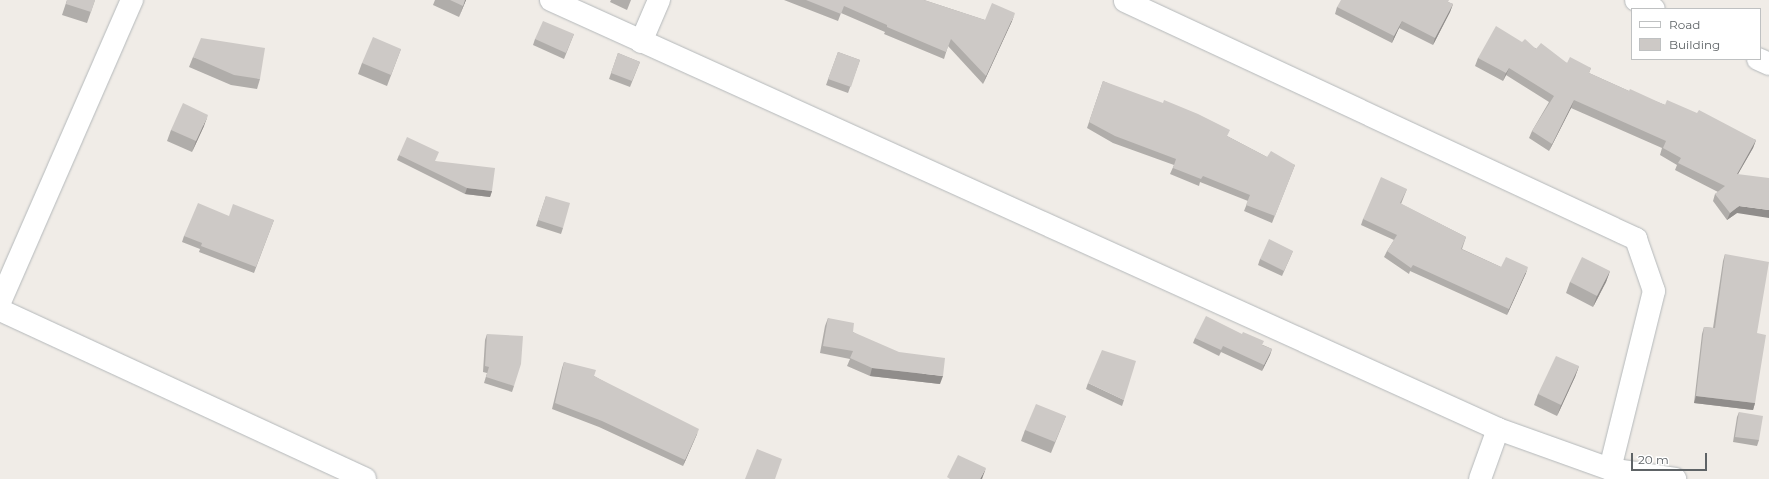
<!DOCTYPE html>
<html>
<head>
<meta charset="utf-8">
<style>
  body { margin:0 }
  #map { position:relative; width:1769px; height:479px; overflow:hidden; background:#f0ece7; font-family:Montserrat,sans-serif }
  div>[style] { position:absolute }
  .roads { filter:drop-shadow(0 0 1px #b4b8ba) drop-shadow(0 0 1px #b4b8ba) }
  .street>* { height:22px; margin:-11px; padding:0 11px; transform-origin:11px; border-radius:11px; background:#fff }
  .wall>* { inset:0; background:#b0adaa }
  .shaded-wall>* { inset:0; background:#908d8b }
  .building>* { inset:0; background:#cdc9c6 }
  span { translate:-50% -50%; white-space:nowrap; text-align:center; line-height:1.15; -webkit-text-stroke:3px #fff; paint-order:stroke }
  .legend { position:absolute; left:1631px; top:8px; width:130px; height:52px; box-sizing:border-box; background:#fff; border:1px solid #bfc1c2; margin:0; padding:5px 7px; list-style:none; font-size:12px; color:#5e6366 }
  .legend li { display:flex; align-items:center; gap:8px; height:20px }
  .legend b { width:20px; border:1px solid #bfc1c2 }
  .scale { position:absolute; left:1631px; top:453px; width:76px; height:18px; box-sizing:border-box; border:2px solid #5e6366; border-top:0; padding-left:5px; font-size:12px; line-height:14px; white-space:nowrap; color:#5e6366; -webkit-text-stroke:3px #fff; paint-order:stroke }
</style>
</head>
<body>
<div id="map">
  <div class="roads">
    <div class="street">
      <i style="left:551px;top:0;width:1040px;rotate:24.37deg"></i>
      <i style="left:1498px;top:429px;width:119px;rotate:19.7deg"></i>
      <i style="left:1610px;top:469px;width:66px;rotate:8.7deg"></i>
      <i style="left:1636px;top:0;width:20px;rotate:27deg"></i>
      <i style="left:1125px;top:1px;width:564px;rotate:24.97deg"></i>
      <i style="left:1636px;top:239px;width:55px;rotate:70.9deg"></i>
      <i style="left:1654px;top:291px;width:183px;rotate:103.9deg"></i>
      <i style="left:641px;top:42px;width:46px;rotate:-66.8deg"></i>
      <i style="left:1758px;top:59px;width:12px;rotate:24deg"></i>
      <i style="left:0;top:302px;width:330px;rotate:-66.4deg"></i>
      <i style="left:0;top:310px;width:402px;rotate:24.8deg"></i>
      <i style="left:1480px;top:479px;width:53px;rotate:-70.2deg"></i>
    </div>
  </div>
  <div class="wall">
    <i style="clip-path:polygon(67px 0,95px 0,87px 23px,62px 15px)"></i>
    <i style="clip-path:polygon(435px 0,466px 0,459px 17px,433px 5px)"></i>
    <i style="clip-path:polygon(611px 0,631px 0,627px 10px,610px 2px)"></i>
    <i style="clip-path:polygon(784px 0,924px 0,985px 20px,1012px 21px,983px 84px,948px 46px,944px 59px,884px 34px,885px 32px,841px 13px,838px 21px)"></i>
    <i style="clip-path:polygon(1448px 2px,1453px 4px,1450px 12px,1433px 45px,1399px 28px,1392px 43px,1335px 14px,1337px 7px)"></i>
    <i style="clip-path:polygon(574px 34px,564px 59px,533px 45px,535px 39px)"></i>
    <i style="clip-path:polygon(1522px 42px,1567px 63px,1591px 68px,1589px 73px,1629px 91px,1756px 140px,1753px 148px,1738px 174px,1737px 213px,1727px 220px,1713px 201px,1715px 194px,1718px 192px,1675px 170px,1677px 165px,1660px 155px,1662px 148px,1571px 108px,1549px 151px,1529px 138px,1532px 131px,1549px 102px,1506px 75px,1503px 81px,1475px 66px,1478px 58px)"></i>
    <i style="clip-path:polygon(401px 49px,387px 86px,358px 74px,362px 63px)"></i>
    <i style="clip-path:polygon(838px 52px,860px 60px,848px 93px,826px 85px)"></i>
    <i style="clip-path:polygon(618px 53px,640px 62px,630px 87px,609px 79px)"></i>
    <i style="clip-path:polygon(193px 57px,260px 79px,257px 89px,231px 85px,189px 67px)"></i>
    <i style="clip-path:polygon(1103px 81px,1227px 136px,1267px 157px,1295px 165px,1272px 223px,1244px 211px,1248px 201px,1200px 182px,1199px 186px,1170px 174px,1174px 165px,1113px 143px,1087px 128px)"></i>
    <i style="clip-path:polygon(204px 126px,192px 152px,167px 141px,171px 130px)"></i>
    <i style="clip-path:polygon(399px 155px,435px 161px,492px 191px,490px 197px,465px 194px,397px 160px)"></i>
    <i style="clip-path:polygon(1407px 189px,1401px 204px,1466px 237px,1462px 249px,1501px 267px,1526px 273px,1507px 315px,1410px 271px,1409px 274px,1384px 257px,1387px 251px,1394px 240px,1361px 225px,1363px 219px)"></i>
    <i style="clip-path:polygon(546px 196px,563px 228px,561px 234px,536px 226px)"></i>
    <i style="clip-path:polygon(229px 216px,274px 220px,254px 273px,199px 252px,200px 249px,182px 242px,184px 236px)"></i>
    <i style="clip-path:polygon(1293px 251px,1282px 276px,1258px 265px,1260px 259px)"></i>
    <i style="clip-path:polygon(1725px 254px,1757px 333px,1755px 403px,1753px 410px,1694px 403px,1702px 334px,1704px 327px,1713px 328px,1723px 261px)"></i>
    <i style="clip-path:polygon(1610px 271px,1606px 282px,1593px 307px,1566px 293px,1570px 282px)"></i>
    <i style="clip-path:polygon(828px 318px,853px 332px,940px 384px,870px 376px,847px 366px,850px 359px,820px 353px,825px 326px)"></i>
    <i style="clip-path:polygon(487px 334px,514px 386px,512px 392px,484px 383px,487px 373px,483px 372px,485px 340px)"></i>
    <i style="clip-path:polygon(1195px 338px,1263px 345px,1272px 349px,1262px 371px,1221px 352px,1219px 356px,1193px 343px)"></i>
    <i style="clip-path:polygon(564px 362px,594px 376px,697px 434px,683px 466px,599px 427px,552px 409px,562px 368px)"></i>
    <i style="clip-path:polygon(1579px 366px,1575px 377px,1557px 416px,1534px 405px,1538px 394px)"></i>
    <i style="clip-path:polygon(1088px 383px,1124px 400px,1122px 406px,1086px 389px)"></i>
    <i style="clip-path:polygon(1739px 412px,1759px 440px,1757px 446px,1733px 442px,1737px 417px)"></i>
    <i style="clip-path:polygon(1066px 416px,1051px 453px,1021px 441px,1025px 430px)"></i>
  </div>
  <div class="shaded-wall">
    <i style="clip-path:polygon(465px 0,466px 0,459px 17px,463px 6px)"></i>
    <i style="clip-path:polygon(1453px 4px,1450px 12px,1433px 45px,1435px 38px)"></i>
    <i style="clip-path:polygon(1015px 13px,1012px 21px,983px 84px,986px 76px)"></i>
    <i style="clip-path:polygon(1402px 21px,1399px 28px,1392px 43px,1394px 36px)"></i>
    <i style="clip-path:polygon(1509px 68px,1506px 75px,1503px 81px,1506px 73px)"></i>
    <i style="clip-path:polygon(1574px 100px,1571px 108px,1549px 151px,1552px 144px)"></i>
    <i style="clip-path:polygon(208px 115px,204px 126px,192px 152px,196px 141px)"></i>
    <i style="clip-path:polygon(1756px 140px,1753px 148px,1734px 181px,1737px 174px)"></i>
    <i style="clip-path:polygon(467px 188px,492px 191px,490px 197px,465px 194px)"></i>
    <i style="clip-path:polygon(1739px 206px,1769px 210px,1769px 218px,1737px 213px,1727px 220px,1730px 213px)"></i>
    <i style="clip-path:polygon(1528px 267px,1526px 273px,1507px 315px,1509px 309px)"></i>
    <i style="clip-path:polygon(1610px 271px,1606px 282px,1593px 307px,1597px 296px)"></i>
    <i style="clip-path:polygon(1272px 349px,1270px 355px,1262px 371px,1264px 365px)"></i>
    <i style="clip-path:polygon(1579px 366px,1575px 377px,1557px 416px,1561px 405px)"></i>
    <i style="clip-path:polygon(872px 368px,943px 376px,940px 384px,870px 376px)"></i>
    <i style="clip-path:polygon(1696px 396px,1755px 403px,1753px 410px,1694px 403px)"></i>
    <i style="clip-path:polygon(699px 429px,697px 434px,683px 466px,685px 460px)"></i>
    <i style="clip-path:polygon(986px 468px,982px 479px,980px 479px)"></i>
  </div>
  <div class="building">
    <i style="clip-path:polygon(67px 0,95px 0,91px 12px,66px 4px)"></i>
    <i style="clip-path:polygon(450px 0,465px 0,463px 6px)"></i>
    <i style="clip-path:polygon(806px 0,924px 0,985px 20px,992px 3px,1015px 13px,986px 76px,951px 39px,946px 52px,887px 27px,887px 25px,844px 6px,841px 14px)"></i>
    <i style="clip-path:polygon(1341px 0,1449px 0,1448px 2px,1453px 4px,1435px 38px,1402px 21px,1394px 36px,1337px 7px)"></i>
    <i style="clip-path:polygon(543px 21px,574px 34px,566px 53px,535px 39px)"></i>
    <i style="clip-path:polygon(1496px 26px,1522px 42px,1525px 39px,1536px 49px,1541px 43px,1567px 63px,1570px 57px,1591px 68px,1589px 73px,1629px 91px,1630px 89px,1665px 105px,1667px 100px,1697px 113px,1699px 110px,1756px 140px,1737px 174px,1769px 178px,1769px 210px,1739px 206px,1730px 213px,1715px 194px,1725px 186px,1678px 163px,1681px 158px,1663px 148px,1666px 141px,1574px 100px,1552px 144px,1532px 131px,1554px 96px,1509px 68px,1506px 73px,1478px 58px)"></i>
    <i style="clip-path:polygon(373px 37px,401px 49px,391px 75px,362px 63px)"></i>
    <i style="clip-path:polygon(201px 38px,265px 48px,260px 79px,234px 75px,193px 57px)"></i>
    <i style="clip-path:polygon(838px 52px,860px 60px,851px 87px,828px 79px)"></i>
    <i style="clip-path:polygon(618px 53px,640px 62px,632px 81px,611px 73px)"></i>
    <i style="clip-path:polygon(1103px 81px,1163px 103px,1164px 100px,1198px 114px,1230px 130px,1227px 136px,1267px 157px,1271px 151px,1295px 165px,1275px 216px,1246px 205px,1250px 195px,1203px 176px,1201px 179px,1173px 168px,1176px 159px,1115px 136px,1089px 122px)"></i>
    <i style="clip-path:polygon(183px 103px,208px 115px,196px 141px,171px 130px)"></i>
    <i style="clip-path:polygon(407px 137px,439px 152px,435px 161px,495px 168px,492px 191px,467px 188px,399px 155px)"></i>
    <i style="clip-path:polygon(1381px 177px,1407px 189px,1400px 203px,1466px 237px,1461px 249px,1501px 267px,1506px 257px,1528px 267px,1509px 309px,1413px 265px,1411px 268px,1387px 251px,1397px 235px,1363px 219px)"></i>
    <i style="clip-path:polygon(546px 196px,570px 203px,563px 228px,538px 220px)"></i>
    <i style="clip-path:polygon(198px 203px,229px 216px,233px 204px,274px 220px,256px 267px,201px 246px,202px 243px,184px 236px)"></i>
    <i style="clip-path:polygon(1269px 239px,1293px 251px,1284px 271px,1260px 259px)"></i>
    <i style="clip-path:polygon(1725px 254px,1769px 262px,1757px 333px,1766px 335px,1755px 403px,1696px 396px,1704px 327px,1715px 328px)"></i>
    <i style="clip-path:polygon(1582px 257px,1610px 271px,1597px 296px,1570px 282px)"></i>
    <i style="clip-path:polygon(1206px 316px,1242px 334px,1243px 332px,1264px 341px,1262px 345px,1272px 349px,1264px 365px,1223px 346px,1221px 350px,1195px 338px)"></i>
    <i style="clip-path:polygon(828px 318px,854px 323px,853px 332px,899px 352px,945px 358px,943px 376px,872px 368px,850px 358px,853px 351px,823px 346px)"></i>
    <i style="clip-path:polygon(487px 334px,523px 336px,521px 364px,514px 386px,486px 377px,489px 367px,485px 366px)"></i>
    <i style="clip-path:polygon(1102px 350px,1136px 361px,1124px 400px,1088px 383px)"></i>
    <i style="clip-path:polygon(1556px 356px,1579px 366px,1561px 405px,1538px 394px)"></i>
    <i style="clip-path:polygon(564px 362px,596px 370px,594px 376px,699px 429px,685px 460px,602px 421px,555px 403px)"></i>
    <i style="clip-path:polygon(1036px 404px,1066px 416px,1055px 442px,1025px 430px)"></i>
    <i style="clip-path:polygon(1739px 412px,1763px 416px,1759px 440px,1735px 437px)"></i>
    <i style="clip-path:polygon(757px 449px,782px 459px,775px 479px,745px 479px)"></i>
    <i style="clip-path:polygon(958px 455px,986px 468px,980px 479px,950px 479px,947px 477px)"></i>
  </div>
  <ul class="legend">
  <li><b style="height:5px;background:#fff"></b>Road</li>
  <li><b style="height:11px;background:#cdc9c6"></b>Building</li>
  </ul>
  <div class="scale">20 m</div>
</div>
</body>
</html>
